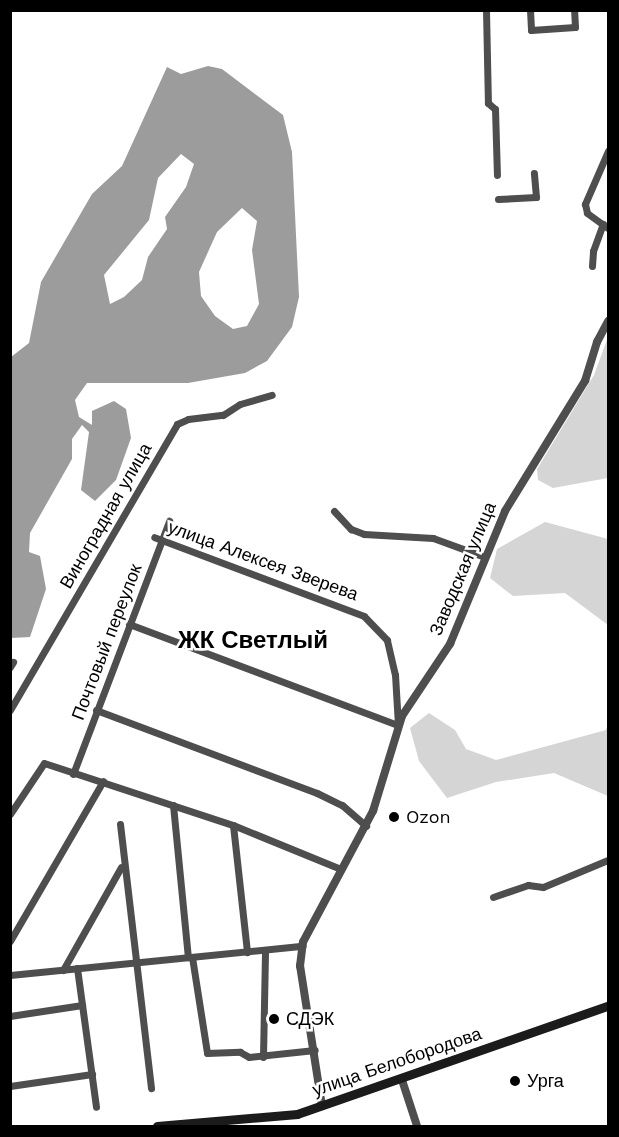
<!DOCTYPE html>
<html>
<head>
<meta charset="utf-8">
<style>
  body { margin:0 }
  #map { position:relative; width:619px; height:1137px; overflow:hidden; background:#fff; font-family:"Work Sans",sans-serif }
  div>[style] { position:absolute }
  .green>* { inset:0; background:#d5d5d5 }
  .water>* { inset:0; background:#9c9c9c }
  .minor>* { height:7px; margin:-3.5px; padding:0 3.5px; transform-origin:3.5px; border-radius:3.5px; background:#4e4e4e }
  .tertiary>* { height:8px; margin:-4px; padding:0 4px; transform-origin:4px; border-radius:4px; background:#4e4e4e }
  .secondary>* { height:9px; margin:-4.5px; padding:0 4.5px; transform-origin:4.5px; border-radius:4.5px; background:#1b1b1b }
  .dots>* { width:16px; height:16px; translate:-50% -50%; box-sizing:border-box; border:3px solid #fff; border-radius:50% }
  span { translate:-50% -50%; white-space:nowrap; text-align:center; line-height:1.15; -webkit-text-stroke:5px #fff; paint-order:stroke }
  .street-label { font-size:18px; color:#000 }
  .poi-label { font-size:18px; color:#000 }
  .left { translate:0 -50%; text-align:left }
  .district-label { font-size:24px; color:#000; font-weight:700 }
  .frame { position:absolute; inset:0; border:12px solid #000; pointer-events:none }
</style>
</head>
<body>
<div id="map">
  <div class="green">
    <i style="clip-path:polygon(608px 337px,608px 478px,553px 488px,538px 480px,537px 469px,594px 375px)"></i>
    <i style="clip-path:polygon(545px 522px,608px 539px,608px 625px,565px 593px,513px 596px,490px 578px,497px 549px)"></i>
    <i style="clip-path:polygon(429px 713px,455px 730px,466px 749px,496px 760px,606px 730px,608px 724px,608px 796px,554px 773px,496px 782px,447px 798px,419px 761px,410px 728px)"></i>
  </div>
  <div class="water">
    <i style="clip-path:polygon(evenodd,208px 66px,222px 69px,283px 115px,292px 152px,299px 297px,292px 327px,267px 361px,245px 373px,188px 383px,87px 383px,75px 400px,79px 417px,92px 425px,92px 411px,114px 401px,126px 409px,131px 438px,116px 480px,95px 501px,81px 490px,89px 432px,82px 425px,72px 439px,72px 459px,30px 533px,29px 552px,40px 556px,46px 589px,30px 637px,11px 638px,11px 357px,29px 343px,41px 282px,92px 194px,122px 166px,167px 67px,181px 74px,208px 66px,181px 154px,194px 164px,186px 187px,165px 217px,167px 229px,148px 257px,142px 280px,124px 297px,110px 304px,104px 275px,149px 220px,158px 178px,181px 154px,208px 66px,242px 208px,257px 221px,252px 250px,259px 304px,247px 326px,233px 329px,215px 316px,201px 296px,199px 272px,217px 232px,242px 208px)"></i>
  </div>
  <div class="minor">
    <i style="left:486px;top:10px;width:93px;rotate:88.8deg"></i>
    <i style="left:488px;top:103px;width:9px;rotate:41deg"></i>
    <i style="left:495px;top:109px;width:66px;rotate:88.3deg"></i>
    <i style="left:530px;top:10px;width:20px;rotate:87deg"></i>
    <i style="left:531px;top:30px;width:44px;rotate:-3.9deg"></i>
    <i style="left:575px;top:27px;width:17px;rotate:-93deg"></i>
    <i style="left:608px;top:151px;width:58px;rotate:113.5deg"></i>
    <i style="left:585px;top:204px;width:9px;rotate:77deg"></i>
    <i style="left:587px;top:213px;width:26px;rotate:36deg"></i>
    <i style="left:498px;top:199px;width:38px;rotate:-3deg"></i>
    <i style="left:536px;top:197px;width:24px;rotate:-95deg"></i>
    <i style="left:592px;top:266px;width:15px;rotate:-86deg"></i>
    <i style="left:593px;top:251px;width:29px;rotate:-70deg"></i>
    <i style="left:334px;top:511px;width:25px;rotate:47deg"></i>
    <i style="left:351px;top:529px;width:14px;rotate:21deg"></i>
    <i style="left:364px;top:534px;width:69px;rotate:3.3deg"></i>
    <i style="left:433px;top:538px;width:55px;rotate:20.1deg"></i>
    <i style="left:129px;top:624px;width:287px;rotate:20.6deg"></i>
    <i style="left:398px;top:725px;width:50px;rotate:-93.4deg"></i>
    <i style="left:395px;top:675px;width:36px;rotate:-103deg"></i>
    <i style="left:387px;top:640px;width:33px;rotate:-134deg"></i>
    <i style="left:364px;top:616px;width:224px;rotate:-159.4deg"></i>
    <i style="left:10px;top:667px;width:6px;rotate:-59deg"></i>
    <i style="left:10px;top:710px;width:331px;rotate:-59.7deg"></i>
    <i style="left:177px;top:424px;width:12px;rotate:-24deg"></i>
    <i style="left:188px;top:419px;width:35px;rotate:-7deg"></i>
    <i style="left:223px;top:415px;width:20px;rotate:-33deg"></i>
    <i style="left:240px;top:404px;width:33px;rotate:-16deg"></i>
    <i style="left:96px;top:710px;width:236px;rotate:20.6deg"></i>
    <i style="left:317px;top:793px;width:28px;rotate:26deg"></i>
    <i style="left:342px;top:805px;width:32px;rotate:41deg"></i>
    <i style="left:73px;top:774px;width:271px;rotate:-69.2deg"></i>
    <i style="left:173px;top:805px;width:153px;rotate:84.4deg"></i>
    <i style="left:10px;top:814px;width:61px;rotate:-56.3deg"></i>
    <i style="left:44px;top:763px;width:199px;rotate:18.2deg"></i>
    <i style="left:233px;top:825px;width:117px;rotate:22.2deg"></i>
    <i style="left:120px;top:824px;width:266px;rotate:83.3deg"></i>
    <i style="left:233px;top:825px;width:128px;rotate:83.7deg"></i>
    <i style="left:493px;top:897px;width:37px;rotate:-19deg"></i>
    <i style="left:528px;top:885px;width:15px;rotate:8deg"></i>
    <i style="left:543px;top:887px;width:70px;rotate:-22.6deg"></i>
    <i style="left:10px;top:941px;width:185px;rotate:-59.8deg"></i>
    <i style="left:192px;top:957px;width:97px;rotate:81.1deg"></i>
    <i style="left:207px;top:1053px;width:33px;rotate:-2deg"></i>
    <i style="left:240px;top:1052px;width:10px;rotate:29deg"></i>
    <i style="left:249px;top:1057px;width:66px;rotate:-6.1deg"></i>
    <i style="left:77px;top:968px;width:140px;rotate:82.2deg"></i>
    <i style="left:63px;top:970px;width:118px;rotate:-60.6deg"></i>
    <i style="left:10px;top:975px;width:294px;rotate:-5.7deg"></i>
    <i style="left:10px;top:1016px;width:73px;rotate:-8.7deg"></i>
    <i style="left:263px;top:1057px;width:106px;rotate:-88.9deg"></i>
    <i style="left:10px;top:1086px;width:83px;rotate:-8.3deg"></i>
  </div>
  <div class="tertiary">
    <i style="left:402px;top:1080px;width:48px;rotate:71.9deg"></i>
    <i style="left:322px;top:1106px;width:142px;rotate:-98.9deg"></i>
    <i style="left:300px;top:966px;width:24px;rotate:-83deg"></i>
    <i style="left:303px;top:942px;width:149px;rotate:-61.9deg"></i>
    <i style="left:373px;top:811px;width:99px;rotate:-73deg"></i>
    <i style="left:402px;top:716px;width:87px;rotate:-56.3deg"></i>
    <i style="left:450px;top:644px;width:144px;rotate:-67.5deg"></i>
    <i style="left:505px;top:511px;width:153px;rotate:-58.4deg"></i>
    <i style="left:585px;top:381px;width:41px;rotate:-72.9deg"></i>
    <i style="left:597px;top:342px;width:24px;rotate:-62deg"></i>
  </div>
  <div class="secondary">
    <i style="left:157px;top:1126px;width:141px;rotate:-4.9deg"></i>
    <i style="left:297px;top:1114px;width:329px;rotate:-19.2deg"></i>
  </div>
  <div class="dots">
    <i style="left:394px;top:817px;background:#000"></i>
    <i style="left:274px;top:1019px;background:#000"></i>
    <i style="left:515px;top:1081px;background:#000"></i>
  </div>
  <div class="street-label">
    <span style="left:106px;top:516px;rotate:-60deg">Виноградная улица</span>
    <span style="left:263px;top:561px;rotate:20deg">улица Алексея Зверева</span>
    <span style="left:463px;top:569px;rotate:-67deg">Заводская улица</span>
    <span style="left:107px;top:642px;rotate:-69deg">Почтовый переулок</span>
    <span style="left:397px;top:1062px;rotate:-19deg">улица Белобородова</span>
  </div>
  <div class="poi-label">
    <span class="left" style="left:406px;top:817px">Ozon</span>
    <span class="left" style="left:286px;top:1019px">СДЭК</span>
    <span class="left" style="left:527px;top:1081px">Урга</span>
  </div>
  <div class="district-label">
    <span style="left:253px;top:641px">ЖК Светлый</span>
  </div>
  <div class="frame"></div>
</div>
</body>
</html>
